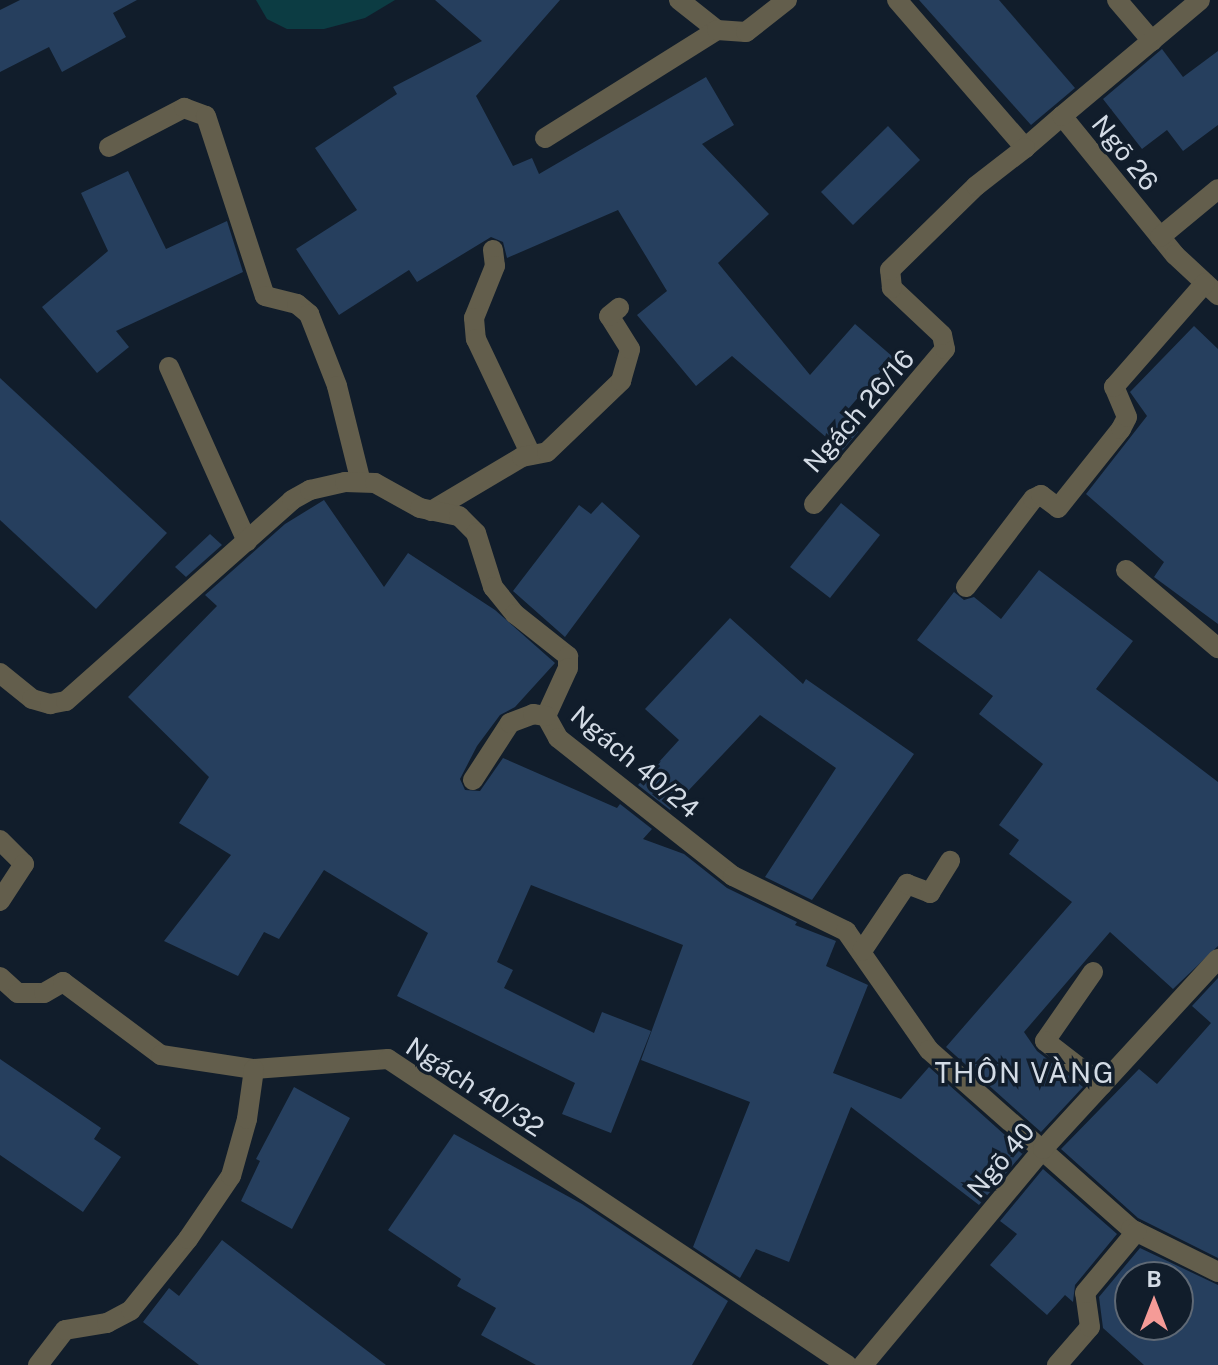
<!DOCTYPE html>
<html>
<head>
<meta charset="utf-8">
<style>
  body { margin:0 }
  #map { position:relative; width:1218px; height:1365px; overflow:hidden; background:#111d2b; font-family:"Public Sans",sans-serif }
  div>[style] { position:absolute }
  .water>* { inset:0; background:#0c3c43 }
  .building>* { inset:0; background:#263f5e }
  .minor>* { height:20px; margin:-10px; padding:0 10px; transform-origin:10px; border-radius:10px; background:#635e4c }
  span { translate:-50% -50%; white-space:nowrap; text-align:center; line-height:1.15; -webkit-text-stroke:7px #111d2b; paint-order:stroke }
  .street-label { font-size:26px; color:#d3dbe5 }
  .neighbourhood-label { font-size:28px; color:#d3dbe5; letter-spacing:2px }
  .north { position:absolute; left:1114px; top:1261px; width:80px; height:80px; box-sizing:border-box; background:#111d2b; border:2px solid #5f6975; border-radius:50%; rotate:0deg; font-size:22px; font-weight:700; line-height:32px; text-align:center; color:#d3dbe5 }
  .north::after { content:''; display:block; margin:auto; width:28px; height:36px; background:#f59b97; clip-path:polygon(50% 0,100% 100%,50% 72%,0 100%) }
</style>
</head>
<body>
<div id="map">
  <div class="water">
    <i style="clip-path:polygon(256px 0,395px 0,365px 18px,324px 29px,287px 29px,267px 19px)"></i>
  </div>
  <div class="building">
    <i style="clip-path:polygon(20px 0,137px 0,113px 13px,126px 37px,62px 72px,49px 47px,0 72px,0 10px)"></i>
    <i style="clip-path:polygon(435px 0,560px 0,476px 96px,513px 166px,532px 158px,539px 174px,706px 77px,734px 125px,702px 144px,769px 214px,718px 263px,810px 375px,855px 324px,893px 357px,843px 415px,858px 432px,842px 451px,732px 356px,696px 386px,637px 315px,667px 291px,618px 210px,507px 258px,503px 242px,491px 237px,417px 282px,409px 270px,339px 315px,296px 249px,357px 210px,315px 148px,397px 94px,393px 87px,482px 41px)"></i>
    <i style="clip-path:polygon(919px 0,999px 0,1075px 88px,1031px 125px)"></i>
    <i style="clip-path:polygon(1162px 49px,1183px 77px,1218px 51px,1218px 125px,1183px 151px,1167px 130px,1142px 149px,1103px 99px)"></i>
    <i style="clip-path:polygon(888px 126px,920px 160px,853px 225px,821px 192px)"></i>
    <i style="clip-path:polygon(128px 171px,166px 249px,227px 221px,243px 272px,116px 331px,129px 347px,97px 373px,42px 307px,108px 251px,81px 193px)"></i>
    <i style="clip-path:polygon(1194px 326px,1218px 349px,1218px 624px,1154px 577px,1164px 562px,1086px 494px,1147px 416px,1130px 392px)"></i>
    <i style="clip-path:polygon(0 378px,167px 533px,96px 609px,0 520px)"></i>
    <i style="clip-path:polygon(324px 500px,384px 587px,408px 553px,495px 610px,555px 663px,515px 707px,500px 715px,477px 746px,460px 779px,465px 790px,480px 791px,503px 758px,617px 808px,620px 804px,652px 829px,643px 839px,684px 854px,727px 888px,797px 922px,795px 925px,836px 941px,826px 966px,868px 985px,833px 1073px,901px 1099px,929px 1067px,1024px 1152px,979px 1205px,851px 1107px,789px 1262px,756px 1249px,740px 1278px,693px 1247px,750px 1102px,641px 1060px,683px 945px,531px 885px,497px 962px,513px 970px,504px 988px,594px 1033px,602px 1012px,651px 1031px,611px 1133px,562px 1114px,575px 1083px,397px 996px,428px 933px,324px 870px,279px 939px,264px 932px,238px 976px,164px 941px,231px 855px,179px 823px,209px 777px,128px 697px,217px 606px,205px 595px,285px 524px)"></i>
    <i style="clip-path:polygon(602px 502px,640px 536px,565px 637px,513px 591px,579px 505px,591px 514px)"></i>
    <i style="clip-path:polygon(841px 503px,880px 535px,830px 598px,790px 567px)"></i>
    <i style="clip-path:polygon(210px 534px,222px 545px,186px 577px,175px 567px)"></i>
    <i style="clip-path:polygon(1039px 570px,1133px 641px,1096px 689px,1218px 782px,1218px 946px,1173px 989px,1110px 932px,1024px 1032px,1037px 1051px,1083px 1087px,1041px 1132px,946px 1047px,1072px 902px,1009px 854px,1019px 840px,999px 825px,1043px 764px,979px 714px,993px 696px,917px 640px,954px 592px,964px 600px,974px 597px,1001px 619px)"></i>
    <i style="clip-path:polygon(730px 618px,803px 684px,806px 679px,914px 754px,812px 900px,765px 877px,836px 768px,760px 715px,670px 810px,638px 785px,679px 740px,645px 709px)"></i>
    <i style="clip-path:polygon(1218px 978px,1218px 1258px,1138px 1218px,1061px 1149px,1139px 1069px,1157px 1084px,1211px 1023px,1192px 1006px)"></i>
    <i style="clip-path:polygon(0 1059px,101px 1128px,94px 1139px,121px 1157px,83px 1212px,0 1155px)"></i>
    <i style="clip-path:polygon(294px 1087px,350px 1118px,292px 1229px,241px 1201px,260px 1161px,256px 1159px)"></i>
    <i style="clip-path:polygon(454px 1134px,582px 1204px,728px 1301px,692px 1365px,536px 1365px,481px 1335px,496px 1308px,457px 1286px,461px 1279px,388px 1230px)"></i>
    <i style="clip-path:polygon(1043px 1169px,1117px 1234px,1075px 1285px,1073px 1302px,1065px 1295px,1047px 1315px,990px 1265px,1017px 1234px,1000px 1221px)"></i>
    <i style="clip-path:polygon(222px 1240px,312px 1309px,386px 1365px,199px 1365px,143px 1322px,169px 1288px,179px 1296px)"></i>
    <i style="clip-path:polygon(evenodd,1140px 1248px,1218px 1285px,1218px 1365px,1144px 1365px,1103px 1328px,1099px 1297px,1140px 1248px,1130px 1277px,1178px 1277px,1178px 1325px,1130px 1325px,1130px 1277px)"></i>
  </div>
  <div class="minor">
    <i style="left:679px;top:0;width:48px;rotate:38.3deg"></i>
    <i style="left:897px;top:0;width:196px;rotate:49.1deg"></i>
    <i style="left:1025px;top:148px;width:49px;rotate:-40.9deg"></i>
    <i style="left:1062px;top:116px;width:179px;rotate:50.9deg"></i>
    <i style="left:1175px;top:255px;width:59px;rotate:42.9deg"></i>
    <i style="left:1117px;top:0;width:54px;rotate:49.5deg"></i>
    <i style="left:1062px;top:116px;width:180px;rotate:-40deg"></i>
    <i style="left:545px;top:138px;width:203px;rotate:-32.1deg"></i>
    <i style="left:717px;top:30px;width:29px;rotate:4deg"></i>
    <i style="left:746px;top:32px;width:52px;rotate:-38deg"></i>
    <i style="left:109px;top:147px;width:85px;rotate:-27.5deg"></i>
    <i style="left:184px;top:108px;width:23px;rotate:20deg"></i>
    <i style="left:206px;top:116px;width:189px;rotate:71.9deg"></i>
    <i style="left:265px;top:296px;width:33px;rotate:14deg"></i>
    <i style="left:297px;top:304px;width:16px;rotate:40deg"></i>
    <i style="left:309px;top:314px;width:77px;rotate:68.7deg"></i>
    <i style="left:337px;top:386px;width:99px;rotate:76deg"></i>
    <i style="left:1160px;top:237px;width:75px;rotate:-39.6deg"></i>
    <i style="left:493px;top:250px;width:16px;rotate:83deg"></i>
    <i style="left:495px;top:266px;width:56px;rotate:112deg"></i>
    <i style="left:474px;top:318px;width:21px;rotate:85deg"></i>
    <i style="left:476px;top:339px;width:128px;rotate:64.6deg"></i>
    <i style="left:169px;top:367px;width:191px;rotate:65.9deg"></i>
    <i style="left:814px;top:504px;width:203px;rotate:-49.8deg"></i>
    <i style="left:945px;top:349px;width:14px;rotate:-102deg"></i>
    <i style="left:942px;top:335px;width:69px;rotate:-136.8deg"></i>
    <i style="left:892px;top:288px;width:18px;rotate:-96deg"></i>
    <i style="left:890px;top:270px;width:120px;rotate:-44.3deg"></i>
    <i style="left:976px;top:186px;width:62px;rotate:-37.8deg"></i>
    <i style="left:431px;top:511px;width:106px;rotate:-30.7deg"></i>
    <i style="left:522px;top:457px;width:25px;rotate:-11deg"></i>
    <i style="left:547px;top:452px;width:103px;rotate:-43.8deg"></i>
    <i style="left:621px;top:381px;width:33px;rotate:-74deg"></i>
    <i style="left:630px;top:349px;width:39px;rotate:-122deg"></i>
    <i style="left:609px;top:316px;width:13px;rotate:-39deg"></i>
    <i style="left:1126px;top:570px;width:121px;rotate:40.3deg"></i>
    <i style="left:966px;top:587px;width:111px;rotate:-52.7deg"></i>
    <i style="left:1033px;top:499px;width:9px;rotate:-27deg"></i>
    <i style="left:1041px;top:495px;width:21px;rotate:37deg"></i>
    <i style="left:1058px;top:508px;width:101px;rotate:-51.4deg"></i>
    <i style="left:1121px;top:429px;width:13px;rotate:-63deg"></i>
    <i style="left:1127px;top:417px;width:33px;rotate:-113deg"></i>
    <i style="left:1114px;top:387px;width:138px;rotate:-48.8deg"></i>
    <i style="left:0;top:673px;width:41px;rotate:39.1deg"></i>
    <i style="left:32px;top:699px;width:19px;rotate:16deg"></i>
    <i style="left:50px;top:704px;width:16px;rotate:-11deg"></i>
    <i style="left:66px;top:701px;width:302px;rotate:-41.6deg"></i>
    <i style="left:292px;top:500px;width:21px;rotate:-29deg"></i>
    <i style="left:310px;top:490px;width:36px;rotate:-13deg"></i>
    <i style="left:345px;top:482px;width:30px;rotate:2deg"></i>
    <i style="left:375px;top:483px;width:51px;rotate:29.1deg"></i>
    <i style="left:420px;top:508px;width:40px;rotate:12deg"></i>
    <i style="left:459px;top:516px;width:24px;rotate:45deg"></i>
    <i style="left:476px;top:533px;width:57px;rotate:72.5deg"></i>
    <i style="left:493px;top:587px;width:35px;rotate:51deg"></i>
    <i style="left:515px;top:614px;width:68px;rotate:38.4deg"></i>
    <i style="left:568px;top:656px;width:12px;rotate:90deg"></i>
    <i style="left:568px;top:668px;width:53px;rotate:114.6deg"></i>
    <i style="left:546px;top:716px;width:25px;rotate:61deg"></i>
    <i style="left:558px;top:738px;width:223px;rotate:38.3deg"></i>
    <i style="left:733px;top:876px;width:126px;rotate:26deg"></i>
    <i style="left:846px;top:931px;width:145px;rotate:55.1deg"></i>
    <i style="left:929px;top:1050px;width:270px;rotate:41.5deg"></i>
    <i style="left:1131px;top:1229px;width:97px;rotate:26.3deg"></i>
    <i style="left:473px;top:780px;width:68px;rotate:-57deg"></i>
    <i style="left:510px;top:723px;width:25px;rotate:-21deg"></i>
    <i style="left:533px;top:714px;width:13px;rotate:9deg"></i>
    <i style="left:0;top:840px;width:34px;rotate:45deg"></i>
    <i style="left:24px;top:864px;width:44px;rotate:123deg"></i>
    <i style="left:862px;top:951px;width:81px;rotate:-56.1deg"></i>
    <i style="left:907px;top:884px;width:25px;rotate:21deg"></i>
    <i style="left:930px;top:893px;width:38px;rotate:-58deg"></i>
    <i style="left:1093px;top:972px;width:84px;rotate:124.8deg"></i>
    <i style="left:1045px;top:1041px;width:72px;rotate:37.7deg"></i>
    <i style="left:0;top:977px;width:24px;rotate:42deg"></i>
    <i style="left:18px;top:993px;width:26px"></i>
    <i style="left:44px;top:993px;width:22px;rotate:-30deg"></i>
    <i style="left:63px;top:982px;width:122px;rotate:36.7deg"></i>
    <i style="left:161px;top:1055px;width:94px;rotate:8.6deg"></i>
    <i style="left:254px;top:1069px;width:134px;rotate:-4.3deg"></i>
    <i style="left:388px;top:1059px;width:552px;rotate:33.69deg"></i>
    <i style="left:38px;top:1365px;width:44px;rotate:-52.4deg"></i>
    <i style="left:65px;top:1330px;width:43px;rotate:-9.5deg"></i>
    <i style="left:107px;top:1323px;width:27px;rotate:-28deg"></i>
    <i style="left:131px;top:1310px;width:91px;rotate:-51.2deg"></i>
    <i style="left:188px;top:1239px;width:76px;rotate:-55.7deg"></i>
    <i style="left:231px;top:1176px;width:59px;rotate:-74.3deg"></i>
    <i style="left:247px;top:1119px;width:50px;rotate:-82deg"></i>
    <i style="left:863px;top:1365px;width:281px;rotate:-50.2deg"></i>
    <i style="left:1043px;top:1149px;width:258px;rotate:-47.4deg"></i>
    <i style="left:1057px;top:1365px;width:50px;rotate:-49deg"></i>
    <i style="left:1090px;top:1327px;width:34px;rotate:-98deg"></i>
    <i style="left:1085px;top:1293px;width:80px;rotate:-50.1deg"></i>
  </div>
  <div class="street-label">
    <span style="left:1125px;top:153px;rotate:51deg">Ngõ 26</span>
    <span style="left:859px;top:411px;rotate:-49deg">Ngách 26/16</span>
    <span style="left:635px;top:762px;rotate:40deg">Ngách 40/24</span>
    <span style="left:475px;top:1087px;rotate:33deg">Ngách 40/32</span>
    <span style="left:1001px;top:1160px;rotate:-50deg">Ngõ 40</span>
  </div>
  <div class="neighbourhood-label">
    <span style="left:1025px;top:1073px">THÔN VÀNG</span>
  </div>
  <div class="north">B</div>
</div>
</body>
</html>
